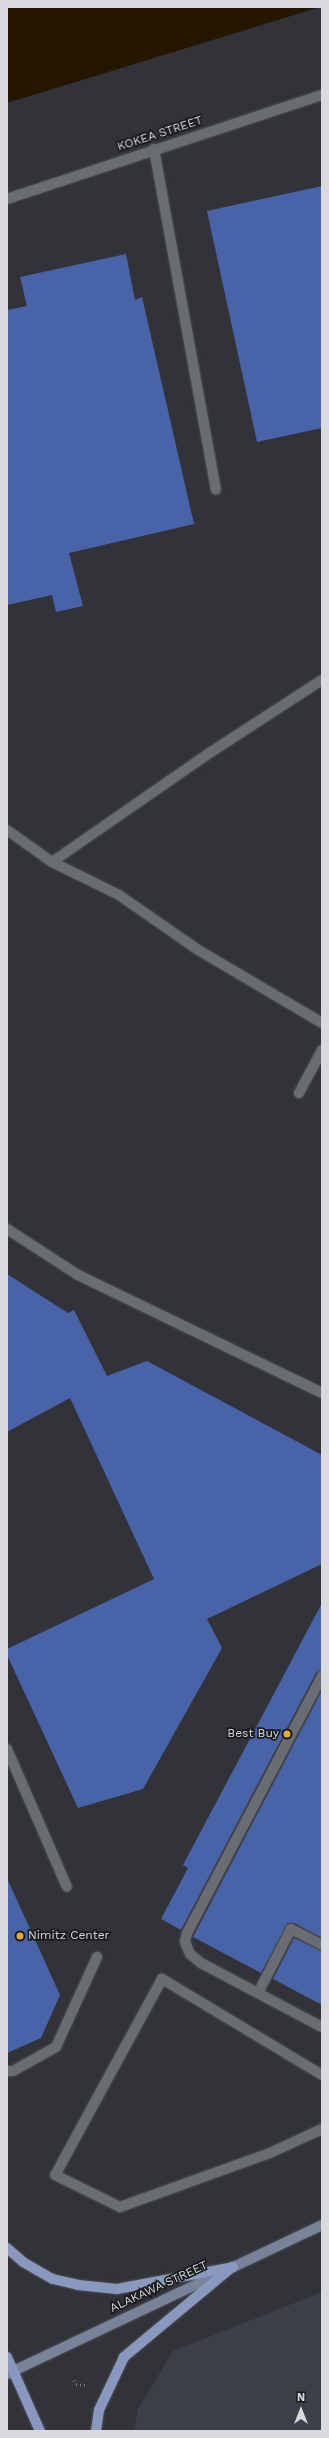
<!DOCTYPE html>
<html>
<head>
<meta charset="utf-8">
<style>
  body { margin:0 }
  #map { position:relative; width:329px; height:2438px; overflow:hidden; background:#313339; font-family:"Work Sans",sans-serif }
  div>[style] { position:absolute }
  .built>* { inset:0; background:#3b3f49 }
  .water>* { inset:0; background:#251600 }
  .building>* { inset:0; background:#4863a8 }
  .path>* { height:2.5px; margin-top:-1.25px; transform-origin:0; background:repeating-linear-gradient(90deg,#73757a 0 1px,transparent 0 4px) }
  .roads { filter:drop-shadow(0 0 1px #4e5055) drop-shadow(0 0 1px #4e5055) }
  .service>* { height:10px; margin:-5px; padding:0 5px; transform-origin:5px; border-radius:5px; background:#696c71 }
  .minor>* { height:10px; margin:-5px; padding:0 5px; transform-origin:5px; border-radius:5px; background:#696c71 }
  .secondary>* { height:10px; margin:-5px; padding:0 5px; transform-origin:5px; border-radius:5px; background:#788298 }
  .primary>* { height:10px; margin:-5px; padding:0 5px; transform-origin:5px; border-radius:5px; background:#8898be }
  .dots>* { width:11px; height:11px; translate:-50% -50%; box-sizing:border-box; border:2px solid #1a1b1e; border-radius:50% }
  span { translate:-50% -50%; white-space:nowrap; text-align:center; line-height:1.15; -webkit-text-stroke:3.5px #1a1b1e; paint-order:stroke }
  .street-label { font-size:12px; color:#d8dadd }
  .poi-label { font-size:12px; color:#d8dadd }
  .right { translate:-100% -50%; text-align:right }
  .left { translate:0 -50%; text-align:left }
  .frame { position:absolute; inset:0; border:8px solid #d8dadd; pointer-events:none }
  .north { position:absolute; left:281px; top:2390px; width:40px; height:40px; -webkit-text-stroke:3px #1a1b1e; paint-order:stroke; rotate:0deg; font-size:11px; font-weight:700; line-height:16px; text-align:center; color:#d8dadd }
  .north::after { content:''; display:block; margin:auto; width:14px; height:18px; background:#d8dadd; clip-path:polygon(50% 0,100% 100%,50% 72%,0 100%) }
</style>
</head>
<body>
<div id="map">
  <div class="built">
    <i style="clip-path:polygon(322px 2292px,322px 2431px,134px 2431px,138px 2409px,173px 2351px)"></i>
  </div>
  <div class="water">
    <i style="clip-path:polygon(7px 7px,320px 7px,7px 103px)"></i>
  </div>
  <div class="building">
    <i style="clip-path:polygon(322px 186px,322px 428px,257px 442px,207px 211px)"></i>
    <i style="clip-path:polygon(126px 254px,135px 300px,142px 297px,194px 524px,69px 553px,83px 606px,56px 612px,52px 595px,7px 605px,7px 310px,27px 306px,20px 277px)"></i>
    <i style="clip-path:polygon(7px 1274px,68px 1313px,74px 1310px,107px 1376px,147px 1361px,322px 1455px,322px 1564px,207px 1619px,222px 1648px,143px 1789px,78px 1808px,7px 1655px,7px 1649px,154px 1579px,70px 1398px,7px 1432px)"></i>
    <i style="clip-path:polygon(322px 1603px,322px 1670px,316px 1673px,181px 1930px,161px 1919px,188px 1868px,183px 1865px)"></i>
    <i style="clip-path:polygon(322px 1690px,322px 1938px,294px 1923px,288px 1923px,261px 1973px,193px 1937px)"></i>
    <i style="clip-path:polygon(7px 1878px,60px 1995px,41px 2038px,7px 2053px)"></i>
    <i style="clip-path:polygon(294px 1938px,322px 1951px,322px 2005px,273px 1979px)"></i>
  </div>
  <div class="path">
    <i style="left:74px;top:2380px;width:4px;rotate:63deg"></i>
    <i style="left:76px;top:2384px;width:9px;rotate:6deg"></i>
  </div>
  <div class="roads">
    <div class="service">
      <i style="left:154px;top:149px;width:346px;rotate:79.7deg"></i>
      <i style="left:7px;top:830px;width:55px;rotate:35.4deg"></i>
      <i style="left:52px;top:862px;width:75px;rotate:26.2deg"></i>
      <i style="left:119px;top:895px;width:98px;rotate:34.7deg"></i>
      <i style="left:200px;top:951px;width:142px;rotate:30.5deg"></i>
      <i style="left:52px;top:862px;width:193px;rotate:-34.7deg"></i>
      <i style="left:211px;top:752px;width:132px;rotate:-33deg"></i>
      <i style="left:299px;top:1093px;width:49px;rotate:-61.9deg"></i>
      <i style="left:7px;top:1229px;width:85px;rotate:32.9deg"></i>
      <i style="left:78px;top:1275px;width:271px;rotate:25.8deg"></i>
      <i style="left:322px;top:1676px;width:290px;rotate:117.7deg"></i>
      <i style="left:187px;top:1933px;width:9px;rotate:103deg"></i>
      <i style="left:185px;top:1942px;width:13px;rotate:67deg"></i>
      <i style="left:190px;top:1954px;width:14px;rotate:39deg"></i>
      <i style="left:201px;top:1963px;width:137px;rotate:27.9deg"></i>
      <i style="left:7px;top:1749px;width:150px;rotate:66.5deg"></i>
      <i style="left:258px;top:1993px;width:72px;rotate:-62.7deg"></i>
      <i style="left:291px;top:1929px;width:35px;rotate:27deg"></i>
      <i style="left:7px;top:2071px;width:6px"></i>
      <i style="left:13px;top:2071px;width:49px;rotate:-29.2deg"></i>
      <i style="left:56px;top:2047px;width:99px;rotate:-65.5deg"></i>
      <i style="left:322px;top:2075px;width:187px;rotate:-149deg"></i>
      <i style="left:162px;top:1979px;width:223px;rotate:118.6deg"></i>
      <i style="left:55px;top:2175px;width:72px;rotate:26.2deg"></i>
      <i style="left:120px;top:2207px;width:159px;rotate:-19.8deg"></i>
      <i style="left:270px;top:2153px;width:57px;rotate:-24.8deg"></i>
    </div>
    <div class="minor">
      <i style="left:7px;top:199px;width:332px;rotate:-18.3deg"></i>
    </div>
    <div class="secondary">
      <i style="left:7px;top:2374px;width:348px;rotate:-25.3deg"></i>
    </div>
    <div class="primary">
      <i style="left:7px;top:2248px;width:21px;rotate:41deg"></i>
      <i style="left:23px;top:2262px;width:34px;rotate:30deg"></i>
      <i style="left:53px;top:2279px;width:26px;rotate:13deg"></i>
      <i style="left:78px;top:2285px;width:39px;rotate:6deg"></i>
      <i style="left:117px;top:2289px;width:118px;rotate:-10.7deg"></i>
      <i style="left:7px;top:2357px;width:81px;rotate:66deg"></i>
      <i style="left:96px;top:2431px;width:21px;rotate:-82deg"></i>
      <i style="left:99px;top:2410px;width:59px;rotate:-64.7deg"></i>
      <i style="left:124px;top:2357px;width:141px;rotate:-39.8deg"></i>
    </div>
  </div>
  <div class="dots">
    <i style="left:287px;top:1734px;background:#eaaa39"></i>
    <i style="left:20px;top:1936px;background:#eaaa39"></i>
  </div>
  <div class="street-label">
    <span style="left:160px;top:134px;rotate:-18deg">KOKEA STREET</span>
    <span style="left:159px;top:2287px;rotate:-25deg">ALAKAWA STREET</span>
  </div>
  <div class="poi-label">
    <span class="right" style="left:279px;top:1734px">Best Buy</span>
    <span class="left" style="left:28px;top:1936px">Nimitz Center</span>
  </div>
  <div class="frame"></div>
  <div class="north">N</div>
</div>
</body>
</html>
